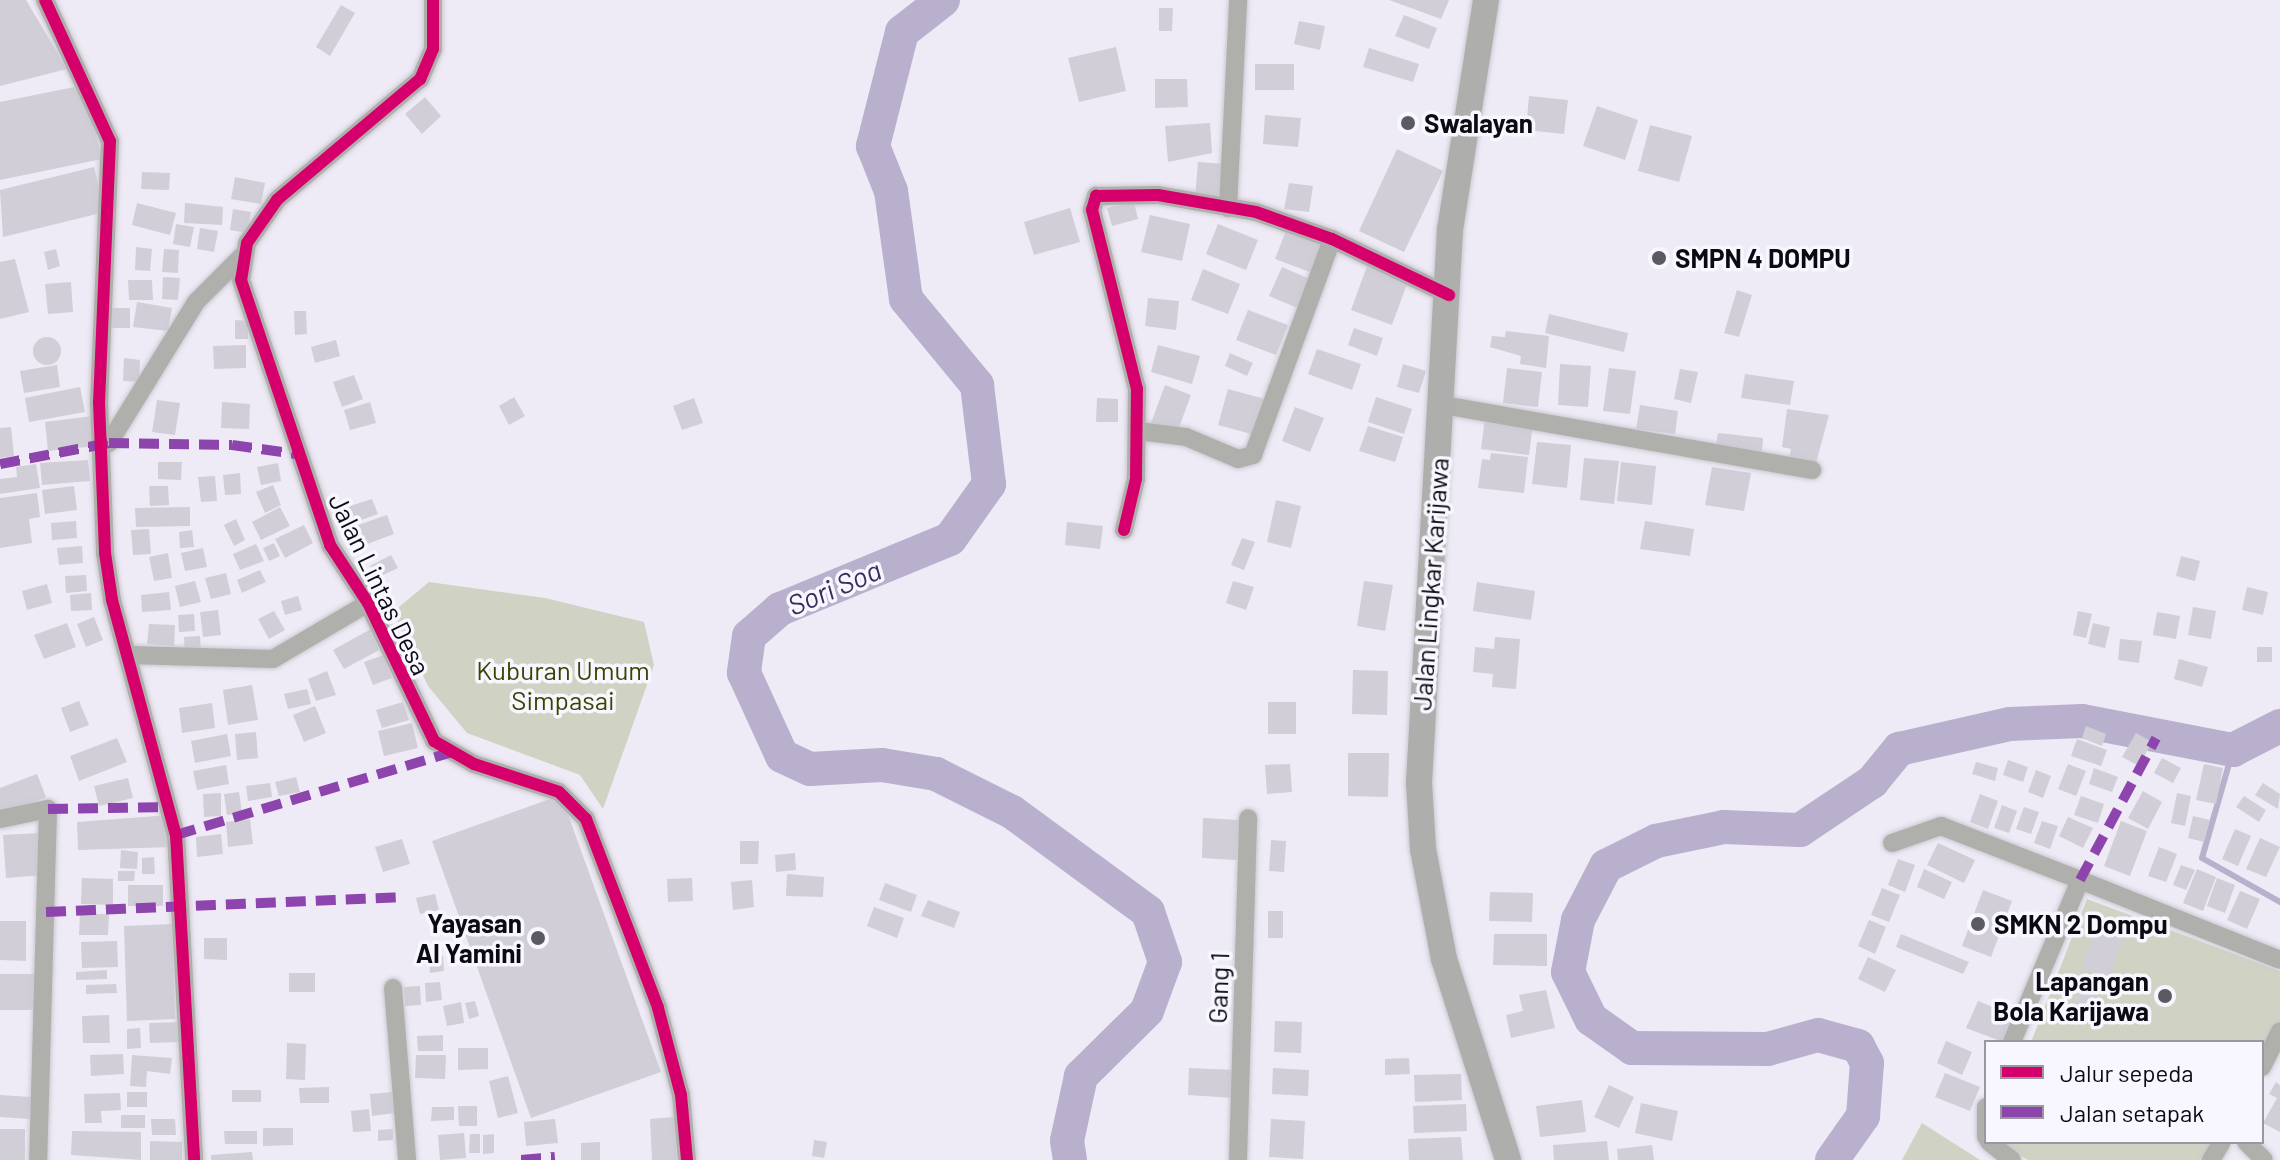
<!DOCTYPE html>
<html>
<head>
<meta charset="utf-8">
<style>
  body { margin:0 }
  #map { position:relative; width:2280px; height:1160px; overflow:hidden; background:#eeebf6; font-family:Barlow,sans-serif }
  div>[style] { position:absolute }
  .green>* { inset:0; background:#d0d3c3 }
  .stream>* { height:6px; margin:-3px; padding:0 3px; transform-origin:3px; border-radius:3px; background:#b9b0cd }
  .river>* { height:34px; margin:-17px; padding:0 17px; transform-origin:17px; border-radius:17px; background:#b9b0cd }
  .building>* { inset:0; background:#d1ced7 }
  .round { border-radius:50% }
  .roads { filter:drop-shadow(0 0 2px #cbc8d1) drop-shadow(0 0 2px #cbc8d1) }
  .street>* { height:18px; margin:-9px; padding:0 9px; transform-origin:9px; border-radius:9px; background:#afb0ac }
  .secondary>* { height:26px; margin:-13px; padding:0 13px; transform-origin:13px; border-radius:13px; background:#aeafac }
  .quiet>* { height:10px; margin-top:-5px; transform-origin:0; background:repeating-linear-gradient(90deg,#8e44ad 0 20px,transparent 0 30px) }
  .cycleway>* { height:12px; margin:-6px; padding:0 6px; transform-origin:6px; border-radius:6px; background:#d6006c }
  .dots>* { width:22px; height:22px; translate:-50% -50%; box-sizing:border-box; border:4px solid #f8f6fe; border-radius:50% }
  span { translate:-50% -50%; white-space:nowrap; text-align:center; line-height:1.15; -webkit-text-stroke:7px #f8f6fe; paint-order:stroke }
  .poi-label { font-size:26px; color:#0c0a11; font-weight:700 }
  .left { translate:0 -50%; text-align:left }
  .right { translate:-100% -50%; text-align:right }
  .street-label { font-size:26px; color:#0c0a11 }
  .park-label { font-size:26px; color:#3b4301 }
  .water-label { font-size:28px; color:#3c2b5b; font-style:italic }
  .legend { position:absolute; left:1984px; top:1040px; width:280px; height:104px; box-sizing:border-box; background:#f8f6fe; border:2px solid #9a989f; margin:0; padding:10px 14px; list-style:none; font-size:24px; color:#0c0a11 }
  .legend li { display:flex; align-items:center; gap:16px; height:40px }
  .legend b { width:40px; border:2px solid #9a989f }
</style>
</head>
<body>
<div id="map">
  <div class="green">
    <i style="clip-path:polygon(429px 582px,545px 598px,644px 622px,654px 665px,603px 809px,580px 775px,467px 733px,428px 686px,393px 612px)"></i>
    <i style="clip-path:polygon(2087px 899px,2280px 971px,2280px 1021px,2262px 1056px,2262px 1042px,2031px 1042px)"></i>
    <i style="clip-path:polygon(1922px 1123px,1980px 1160px,1902px 1160px)"></i>
    <i style="clip-path:polygon(1997px 1142px,2218px 1142px,2209px 1160px,2028px 1160px)"></i>
  </div>
  <div class="stream">
    <i style="left:2233px;top:750px;width:112px;rotate:106deg"></i>
    <i style="left:2202px;top:858px;width:90px;rotate:29.4deg"></i>
  </div>
  <div class="river">
    <i style="left:943px;top:0;width:52px;rotate:142deg"></i>
    <i style="left:902px;top:32px;width:118px;rotate:104.3deg"></i>
    <i style="left:873px;top:146px;width:48px;rotate:68.2deg"></i>
    <i style="left:891px;top:191px;width:109px;rotate:82.1deg"></i>
    <i style="left:906px;top:299px;width:112px;rotate:50.5deg"></i>
    <i style="left:977px;top:385px;width:100px;rotate:83.1deg"></i>
    <i style="left:989px;top:484px;width:67px;rotate:125.3deg"></i>
    <i style="left:950px;top:539px;width:184px;rotate:157.6deg"></i>
    <i style="left:780px;top:609px;width:41px;rotate:138.9deg"></i>
    <i style="left:749px;top:636px;width:37px;rotate:98deg"></i>
    <i style="left:744px;top:673px;width:91px;rotate:65.4deg"></i>
    <i style="left:782px;top:756px;width:31px;rotate:25deg"></i>
    <i style="left:810px;top:769px;width:72px;rotate:-3.2deg"></i>
    <i style="left:882px;top:765px;width:55px;rotate:9.5deg"></i>
    <i style="left:936px;top:774px;width:85px;rotate:26.6deg"></i>
    <i style="left:1012px;top:812px;width:169px;rotate:36.3deg"></i>
    <i style="left:1148px;top:912px;width:53px;rotate:71.2deg"></i>
    <i style="left:1165px;top:962px;width:52px;rotate:110.2deg"></i>
    <i style="left:1147px;top:1011px;width:93px;rotate:135.4deg"></i>
    <i style="left:1081px;top:1076px;width:66px;rotate:102.2deg"></i>
    <i style="left:1067px;top:1141px;width:19px;rotate:81deg"></i>
    <i style="left:1832px;top:1160px;width:54px;rotate:-54.8deg"></i>
    <i style="left:1863px;top:1116px;width:53px;rotate:-85.7deg"></i>
    <i style="left:1867px;top:1063px;width:19px;rotate:-118deg"></i>
    <i style="left:1858px;top:1046px;width:41px;rotate:-164.6deg"></i>
    <i style="left:1818px;top:1035px;width:52px;rotate:164.4deg"></i>
    <i style="left:1768px;top:1049px;width:136px;rotate:-179.6deg"></i>
    <i style="left:1632px;top:1048px;width:50px;rotate:-144.7deg"></i>
    <i style="left:1591px;top:1019px;width:52px;rotate:-116.1deg"></i>
    <i style="left:1568px;top:972px;width:53px;rotate:-79.1deg"></i>
    <i style="left:1578px;top:920px;width:61px;rotate:-62.6deg"></i>
    <i style="left:1606px;top:866px;width:56px;rotate:-26.6deg"></i>
    <i style="left:1656px;top:841px;width:69px;rotate:-11.6deg"></i>
    <i style="left:1724px;top:827px;width:76px;rotate:2.3deg"></i>
    <i style="left:1800px;top:830px;width:87px;rotate:-33.7deg"></i>
    <i style="left:1872px;top:782px;width:43px;rotate:-50.7deg"></i>
    <i style="left:1899px;top:749px;width:114px;rotate:-12.7deg"></i>
    <i style="left:2010px;top:724px;width:72px;rotate:-2.4deg"></i>
    <i style="left:2082px;top:721px;width:154px;rotate:10.9deg"></i>
    <i style="left:2233px;top:750px;width:53px;rotate:-27.1deg"></i>
  </div>
  <div class="building">
    <i style="clip-path:polygon(0 0,26px 0,67px 69px,0 86px)"></i>
    <i style="clip-path:polygon(1389px 0,1449px 0,1441px 19px)"></i>
    <i style="clip-path:polygon(341px 5px,355px 13px,330px 56px,316px 47px)"></i>
    <i style="clip-path:polygon(1159px 8px,1173px 8px,1172px 31px,1159px 31px)"></i>
    <i style="clip-path:polygon(1404px 15px,1437px 28px,1429px 49px,1395px 36px)"></i>
    <i style="clip-path:polygon(1299px 21px,1325px 26px,1320px 50px,1294px 44px)"></i>
    <i style="clip-path:polygon(1116px 47px,1126px 91px,1079px 102px,1068px 58px)"></i>
    <i style="clip-path:polygon(1369px 48px,1419px 64px,1413px 82px,1363px 67px)"></i>
    <i style="clip-path:polygon(1255px 64px,1294px 64px,1294px 90px,1255px 90px)"></i>
    <i style="clip-path:polygon(1155px 79px,1187px 79px,1188px 107px,1155px 108px)"></i>
    <i style="clip-path:polygon(84px 85px,102px 159px,0 180px,0 102px)"></i>
    <i style="clip-path:polygon(1529px 96px,1568px 100px,1564px 134px,1526px 130px)"></i>
    <i style="clip-path:polygon(425px 97px,441px 116px,422px 134px,405px 114px)"></i>
    <i style="clip-path:polygon(1597px 106px,1638px 120px,1625px 160px,1583px 146px)"></i>
    <i style="clip-path:polygon(1265px 115px,1301px 118px,1298px 147px,1263px 144px)"></i>
    <i style="clip-path:polygon(1210px 123px,1212px 153px,1168px 162px,1165px 126px)"></i>
    <i style="clip-path:polygon(1650px 125px,1692px 136px,1679px 182px,1638px 171px)"></i>
    <i style="clip-path:polygon(1397px 149px,1443px 171px,1404px 252px,1359px 231px)"></i>
    <i style="clip-path:polygon(1198px 162px,1226px 164px,1223px 200px,1195px 198px)"></i>
    <i style="clip-path:polygon(94px 167px,105px 212px,3px 237px,0 190px)"></i>
    <i style="clip-path:polygon(142px 172px,170px 173px,169px 190px,141px 189px)"></i>
    <i style="clip-path:polygon(235px 177px,265px 183px,261px 204px,231px 199px)"></i>
    <i style="clip-path:polygon(1289px 183px,1313px 186px,1309px 212px,1284px 209px)"></i>
    <i style="clip-path:polygon(1134px 202px,1138px 219px,1112px 226px,1107px 208px)"></i>
    <i style="clip-path:polygon(137px 203px,176px 213px,170px 235px,132px 225px)"></i>
    <i style="clip-path:polygon(185px 203px,223px 207px,222px 225px,184px 223px)"></i>
    <i style="clip-path:polygon(1070px 208px,1080px 242px,1034px 255px,1024px 222px)"></i>
    <i style="clip-path:polygon(233px 209px,251px 212px,247px 233px,230px 230px)"></i>
    <i style="clip-path:polygon(1150px 215px,1190px 224px,1182px 261px,1141px 252px)"></i>
    <i style="clip-path:polygon(176px 224px,194px 227px,190px 247px,173px 244px)"></i>
    <i style="clip-path:polygon(1218px 224px,1258px 240px,1246px 270px,1206px 254px)"></i>
    <i style="clip-path:polygon(200px 228px,218px 231px,214px 252px,197px 249px)"></i>
    <i style="clip-path:polygon(1287px 228px,1327px 244px,1315px 274px,1275px 259px)"></i>
    <i style="clip-path:polygon(136px 247px,152px 249px,150px 271px,135px 270px)"></i>
    <i style="clip-path:polygon(56px 249px,60px 266px,48px 270px,44px 252px)"></i>
    <i style="clip-path:polygon(164px 249px,179px 250px,178px 273px,162px 272px)"></i>
    <i style="clip-path:polygon(15px 259px,29px 312px,0 319px,0 262px)"></i>
    <i style="clip-path:polygon(1367px 266px,1408px 281px,1392px 325px,1351px 310px)"></i>
    <i style="clip-path:polygon(1282px 267px,1312px 280px,1300px 309px,1269px 296px)"></i>
    <i style="clip-path:polygon(1203px 269px,1240px 284px,1228px 314px,1191px 300px)"></i>
    <i style="clip-path:polygon(163px 277px,180px 278px,178px 300px,162px 299px)"></i>
    <i style="clip-path:polygon(128px 280px,152px 280px,153px 300px,129px 300px)"></i>
    <i style="clip-path:polygon(71px 282px,73px 312px,48px 314px,45px 284px)"></i>
    <i style="clip-path:polygon(1737px 290px,1752px 295px,1739px 337px,1724px 333px)"></i>
    <i style="clip-path:polygon(1148px 298px,1179px 301px,1176px 330px,1145px 326px)"></i>
    <i style="clip-path:polygon(137px 302px,172px 308px,168px 331px,133px 327px)"></i>
    <i style="clip-path:polygon(106px 308px,130px 308px,130px 328px,106px 328px)"></i>
    <i style="clip-path:polygon(1248px 310px,1288px 325px,1276px 355px,1236px 340px)"></i>
    <i style="clip-path:polygon(294px 311px,306px 311px,307px 334px,295px 335px)"></i>
    <i style="clip-path:polygon(1549px 314px,1628px 333px,1624px 352px,1545px 333px)"></i>
    <i style="clip-path:polygon(235px 320px,248px 321px,248px 339px,235px 339px)"></i>
    <i style="clip-path:polygon(1354px 328px,1383px 338px,1377px 356px,1348px 345px)"></i>
    <i style="clip-path:polygon(1506px 331px,1549px 336px,1546px 368px,1520px 364px,1521px 356px,1490px 347px,1492px 336px,1505px 337px)"></i>
    <i class="round" style="left:33px;top:337px;width:28px;height:28px"></i>
    <i style="clip-path:polygon(336px 340px,340px 356px,315px 363px,311px 347px)"></i>
    <i style="clip-path:polygon(246px 345px,246px 368px,214px 369px,213px 346px)"></i>
    <i style="clip-path:polygon(1158px 345px,1200px 356px,1192px 384px,1151px 372px)"></i>
    <i style="clip-path:polygon(1317px 349px,1361px 364px,1352px 390px,1308px 374px)"></i>
    <i style="clip-path:polygon(1230px 353px,1253px 363px,1247px 376px,1225px 366px)"></i>
    <i style="clip-path:polygon(124px 358px,140px 360px,139px 382px,123px 381px)"></i>
    <i style="clip-path:polygon(1403px 364px,1426px 371px,1419px 393px,1397px 387px)"></i>
    <i style="clip-path:polygon(1560px 364px,1591px 366px,1588px 407px,1558px 405px)"></i>
    <i style="clip-path:polygon(57px 365px,60px 387px,24px 393px,20px 371px)"></i>
    <i style="clip-path:polygon(1507px 368px,1542px 372px,1538px 407px,1503px 403px)"></i>
    <i style="clip-path:polygon(1609px 368px,1636px 371px,1630px 414px,1603px 411px)"></i>
    <i style="clip-path:polygon(1680px 369px,1698px 372px,1691px 403px,1674px 399px)"></i>
    <i style="clip-path:polygon(1745px 374px,1794px 381px,1790px 405px,1741px 398px)"></i>
    <i style="clip-path:polygon(354px 375px,363px 399px,342px 407px,333px 382px)"></i>
    <i style="clip-path:polygon(1165px 385px,1191px 395px,1177px 433px,1151px 423px)"></i>
    <i style="clip-path:polygon(80px 387px,85px 412px,29px 422px,25px 398px)"></i>
    <i style="clip-path:polygon(1228px 389px,1265px 399px,1255px 435px,1218px 425px)"></i>
    <i style="clip-path:polygon(514px 397px,525px 416px,509px 425px,499px 406px)"></i>
    <i style="clip-path:polygon(1376px 397px,1412px 409px,1404px 434px,1368px 422px)"></i>
    <i style="clip-path:polygon(694px 398px,703px 423px,682px 430px,673px 406px)"></i>
    <i style="clip-path:polygon(1097px 398px,1118px 399px,1118px 422px,1096px 422px)"></i>
    <i style="clip-path:polygon(157px 400px,180px 403px,175px 435px,152px 432px)"></i>
    <i style="clip-path:polygon(222px 402px,250px 404px,249px 429px,221px 428px)"></i>
    <i style="clip-path:polygon(370px 402px,376px 423px,350px 430px,344px 410px)"></i>
    <i style="clip-path:polygon(1640px 405px,1678px 411px,1675px 434px,1636px 429px)"></i>
    <i style="clip-path:polygon(1295px 407px,1324px 418px,1310px 452px,1282px 441px)"></i>
    <i style="clip-path:polygon(1787px 409px,1829px 415px,1816px 463px,1789px 459px,1791px 449px,1782px 447px)"></i>
    <i style="clip-path:polygon(93px 416px,96px 446px,48px 451px,45px 422px)"></i>
    <i style="clip-path:polygon(1485px 417px,1533px 423px,1529px 455px,1481px 449px)"></i>
    <i style="clip-path:polygon(1368px 426px,1403px 437px,1395px 462px,1359px 451px)"></i>
    <i style="clip-path:polygon(11px 427px,14px 456px,0 458px,0 428px)"></i>
    <i style="clip-path:polygon(1718px 433px,1763px 438px,1762px 452px,1716px 446px)"></i>
    <i style="clip-path:polygon(1537px 442px,1571px 445px,1567px 488px,1532px 484px)"></i>
    <i style="clip-path:polygon(1491px 453px,1528px 457px,1524px 493px,1478px 488px,1482px 459px,1490px 460px)"></i>
    <i style="clip-path:polygon(1584px 458px,1619px 461px,1614px 504px,1580px 500px)"></i>
    <i style="clip-path:polygon(88px 460px,90px 481px,42px 485px,40px 463px)"></i>
    <i style="clip-path:polygon(158px 462px,182px 462px,181px 480px,158px 479px)"></i>
    <i style="clip-path:polygon(1621px 462px,1656px 466px,1652px 505px,1617px 501px)"></i>
    <i style="clip-path:polygon(278px 463px,281px 481px,261px 485px,257px 467px)"></i>
    <i style="clip-path:polygon(36px 464px,40px 488px,0 494px,0 479px,17px 477px,16px 467px)"></i>
    <i style="clip-path:polygon(1712px 467px,1751px 473px,1744px 511px,1705px 505px)"></i>
    <i style="clip-path:polygon(240px 473px,241px 494px,225px 495px,223px 475px)"></i>
    <i style="clip-path:polygon(215px 476px,217px 501px,201px 502px,198px 477px)"></i>
    <i style="clip-path:polygon(273px 485px,281px 505px,265px 513px,256px 492px)"></i>
    <i style="clip-path:polygon(74px 486px,77px 510px,45px 514px,42px 490px)"></i>
    <i style="clip-path:polygon(149px 486px,168px 486px,169px 505px,150px 506px)"></i>
    <i style="clip-path:polygon(37px 493px,40px 517px,29px 519px,32px 543px,0 548px,0 498px)"></i>
    <i style="clip-path:polygon(372px 499px,378px 514px,350px 524px,344px 508px)"></i>
    <i style="clip-path:polygon(1276px 500px,1301px 506px,1291px 548px,1267px 542px)"></i>
    <i style="clip-path:polygon(190px 507px,190px 526px,136px 527px,135px 508px)"></i>
    <i style="clip-path:polygon(280px 507px,290px 526px,261px 540px,252px 522px)"></i>
    <i style="clip-path:polygon(387px 515px,394px 534px,362px 546px,355px 526px)"></i>
    <i style="clip-path:polygon(236px 519px,245px 540px,234px 546px,224px 525px)"></i>
    <i style="clip-path:polygon(76px 521px,77px 538px,52px 540px,51px 523px)"></i>
    <i style="clip-path:polygon(1645px 521px,1694px 529px,1690px 556px,1640px 549px)"></i>
    <i style="clip-path:polygon(1067px 522px,1103px 526px,1100px 549px,1065px 545px)"></i>
    <i style="clip-path:polygon(304px 525px,313px 543px,285px 558px,275px 539px)"></i>
    <i style="clip-path:polygon(149px 529px,151px 554px,133px 555px,131px 530px)"></i>
    <i style="clip-path:polygon(192px 530px,194px 547px,180px 548px,179px 532px)"></i>
    <i style="clip-path:polygon(1242px 538px,1255px 542px,1244px 570px,1231px 565px)"></i>
    <i style="clip-path:polygon(274px 543px,280px 556px,269px 561px,263px 548px)"></i>
    <i style="clip-path:polygon(256px 544px,264px 561px,240px 570px,233px 554px)"></i>
    <i style="clip-path:polygon(82px 546px,83px 563px,59px 565px,57px 548px)"></i>
    <i style="clip-path:polygon(203px 548px,207px 567px,185px 571px,181px 553px)"></i>
    <i style="clip-path:polygon(168px 553px,172px 578px,154px 581px,149px 557px)"></i>
    <i style="clip-path:polygon(391px 555px,398px 568px,377px 578px,370px 566px)"></i>
    <i style="clip-path:polygon(2181px 556px,2200px 561px,2195px 581px,2176px 576px)"></i>
    <i style="clip-path:polygon(260px 570px,266px 582px,242px 593px,237px 580px)"></i>
    <i style="clip-path:polygon(226px 573px,231px 594px,211px 599px,205px 578px)"></i>
    <i style="clip-path:polygon(86px 575px,87px 591px,66px 593px,65px 576px)"></i>
    <i style="clip-path:polygon(195px 581px,201px 602px,180px 607px,175px 586px)"></i>
    <i style="clip-path:polygon(1233px 581px,1254px 587px,1246px 610px,1226px 603px)"></i>
    <i style="clip-path:polygon(1364px 581px,1393px 585px,1385px 631px,1357px 626px)"></i>
    <i style="clip-path:polygon(1477px 582px,1535px 591px,1531px 620px,1473px 611px)"></i>
    <i style="clip-path:polygon(47px 584px,52px 603px,27px 610px,22px 591px)"></i>
    <i style="clip-path:polygon(2247px 587px,2268px 592px,2263px 615px,2242px 610px)"></i>
    <i style="clip-path:polygon(169px 592px,171px 610px,142px 612px,141px 595px)"></i>
    <i style="clip-path:polygon(91px 593px,92px 610px,71px 611px,70px 595px)"></i>
    <i style="clip-path:polygon(298px 596px,302px 610px,285px 615px,281px 601px)"></i>
    <i style="clip-path:polygon(2193px 607px,2216px 611px,2211px 639px,2188px 635px)"></i>
    <i style="clip-path:polygon(218px 610px,221px 635px,203px 637px,200px 612px)"></i>
    <i style="clip-path:polygon(274px 611px,285px 630px,269px 639px,258px 619px)"></i>
    <i style="clip-path:polygon(2078px 611px,2092px 614px,2086px 638px,2073px 635px)"></i>
    <i style="clip-path:polygon(2157px 612px,2180px 616px,2176px 639px,2153px 635px)"></i>
    <i style="clip-path:polygon(194px 614px,195px 631px,179px 632px,178px 615px)"></i>
    <i style="clip-path:polygon(94px 617px,103px 640px,86px 647px,77px 624px)"></i>
    <i style="clip-path:polygon(67px 623px,76px 647px,44px 659px,34px 635px)"></i>
    <i style="clip-path:polygon(2093px 623px,2110px 627px,2105px 648px,2088px 644px)"></i>
    <i style="clip-path:polygon(149px 624px,175px 625px,174px 646px,147px 644px)"></i>
    <i style="clip-path:polygon(371px 629px,381px 649px,344px 669px,333px 650px)"></i>
    <i style="clip-path:polygon(200px 636px,201px 654px,185px 655px,184px 637px)"></i>
    <i style="clip-path:polygon(1495px 637px,1520px 639px,1516px 689px,1492px 687px,1493px 674px,1473px 672px,1475px 647px,1494px 649px)"></i>
    <i style="clip-path:polygon(2120px 639px,2142px 641px,2139px 663px,2118px 660px)"></i>
    <i style="clip-path:polygon(2257px 647px,2272px 647px,2272px 662px,2257px 662px)"></i>
    <i style="clip-path:polygon(384px 655px,392px 678px,373px 685px,364px 662px)"></i>
    <i style="clip-path:polygon(2179px 659px,2208px 667px,2202px 687px,2174px 679px)"></i>
    <i style="clip-path:polygon(1353px 670px,1388px 671px,1387px 715px,1352px 714px)"></i>
    <i style="clip-path:polygon(327px 671px,336px 695px,316px 701px,308px 679px)"></i>
    <i style="clip-path:polygon(252px 685px,258px 720px,228px 725px,223px 690px)"></i>
    <i style="clip-path:polygon(307px 689px,311px 704px,288px 709px,284px 694px)"></i>
    <i style="clip-path:polygon(79px 701px,89px 725px,70px 732px,61px 708px)"></i>
    <i style="clip-path:polygon(403px 702px,409px 720px,382px 728px,376px 710px)"></i>
    <i style="clip-path:polygon(1268px 702px,1296px 702px,1296px 734px,1268px 734px)"></i>
    <i style="clip-path:polygon(212px 703px,215px 728px,182px 733px,179px 708px)"></i>
    <i style="clip-path:polygon(315px 706px,326px 733px,304px 742px,293px 715px)"></i>
    <i style="clip-path:polygon(412px 723px,418px 748px,384px 756px,378px 731px)"></i>
    <i style="clip-path:polygon(2086px 726px,2106px 734px,2102px 746px,2082px 738px)"></i>
    <i style="clip-path:polygon(256px 732px,258px 758px,237px 760px,235px 734px)"></i>
    <i style="clip-path:polygon(2136px 733px,2152px 742px,2139px 766px,2122px 757px)"></i>
    <i style="clip-path:polygon(227px 734px,231px 756px,195px 763px,191px 741px)"></i>
    <i style="clip-path:polygon(117px 738px,127px 762px,79px 781px,70px 756px)"></i>
    <i style="clip-path:polygon(2077px 739px,2107px 750px,2101px 766px,2071px 756px)"></i>
    <i style="clip-path:polygon(1348px 753px,1389px 753px,1388px 797px,1348px 796px)"></i>
    <i style="clip-path:polygon(2162px 758px,2181px 768px,2173px 783px,2154px 773px)"></i>
    <i style="clip-path:polygon(2008px 760px,2028px 767px,2023px 782px,2003px 775px)"></i>
    <i style="clip-path:polygon(1976px 762px,1998px 768px,1995px 781px,1972px 774px)"></i>
    <i style="clip-path:polygon(1290px 764px,1292px 792px,1267px 794px,1265px 765px)"></i>
    <i style="clip-path:polygon(2068px 764px,2086px 771px,2076px 796px,2058px 789px)"></i>
    <i style="clip-path:polygon(2204px 764px,2223px 768px,2216px 804px,2196px 800px)"></i>
    <i style="clip-path:polygon(226px 765px,229px 784px,197px 790px,193px 771px)"></i>
    <i style="clip-path:polygon(2094px 768px,2118px 777px,2112px 792px,2089px 784px)"></i>
    <i style="clip-path:polygon(2036px 770px,2051px 776px,2043px 798px,2028px 792px)"></i>
    <i style="clip-path:polygon(37px 774px,46px 797px,0 815px,0 788px)"></i>
    <i style="clip-path:polygon(296px 777px,300px 792px,279px 796px,275px 782px)"></i>
    <i style="clip-path:polygon(128px 778px,133px 798px,99px 806px,94px 786px)"></i>
    <i style="clip-path:polygon(270px 783px,272px 797px,248px 801px,246px 786px)"></i>
    <i style="clip-path:polygon(2263px 783px,2280px 794px,2278px 809px,2255px 795px)"></i>
    <i style="clip-path:polygon(2143px 791px,2162px 802px,2148px 829px,2128px 818px)"></i>
    <i style="clip-path:polygon(239px 792px,242px 813px,227px 815px,224px 794px)"></i>
    <i style="clip-path:polygon(221px 793px,221px 816px,204px 817px,203px 794px)"></i>
    <i style="clip-path:polygon(2177px 793px,2191px 796px,2185px 826px,2171px 823px)"></i>
    <i style="clip-path:polygon(1980px 794px,1998px 801px,1988px 829px,1970px 822px)"></i>
    <i style="clip-path:polygon(561px 795px,661px 1072px,531px 1118px,432px 841px)"></i>
    <i style="clip-path:polygon(2081px 796px,2104px 804px,2098px 823px,2074px 815px)"></i>
    <i style="clip-path:polygon(2244px 796px,2266px 810px,2259px 822px,2236px 807px)"></i>
    <i style="clip-path:polygon(2002px 805px,2017px 811px,2009px 833px,1994px 828px)"></i>
    <i style="clip-path:polygon(2024px 807px,2039px 812px,2031px 834px,2016px 829px)"></i>
    <i style="clip-path:polygon(170px 815px,171px 847px,78px 850px,77px 822px)"></i>
    <i style="clip-path:polygon(2193px 816px,2210px 820px,2204px 842px,2188px 838px)"></i>
    <i style="clip-path:polygon(2068px 817px,2093px 828px,2083px 848px,2059px 836px)"></i>
    <i style="clip-path:polygon(1203px 818px,1240px 820px,1237px 860px,1202px 858px)"></i>
    <i style="clip-path:polygon(250px 819px,253px 844px,228px 847px,226px 822px)"></i>
    <i style="clip-path:polygon(2042px 821px,2058px 826px,2050px 849px,2034px 843px)"></i>
    <i style="clip-path:polygon(2121px 821px,2147px 831px,2130px 876px,2104px 866px)"></i>
    <i style="clip-path:polygon(2235px 829px,2251px 836px,2238px 866px,2222px 859px)"></i>
    <i style="clip-path:polygon(40px 833px,43px 875px,6px 878px,3px 835px)"></i>
    <i style="clip-path:polygon(221px 834px,223px 854px,197px 857px,196px 837px)"></i>
    <i style="clip-path:polygon(2260px 838px,2280px 847px,2266px 877px,2246px 869px)"></i>
    <i style="clip-path:polygon(402px 839px,410px 864px,383px 872px,375px 847px)"></i>
    <i style="clip-path:polygon(1271px 840px,1286px 841px,1284px 872px,1269px 871px)"></i>
    <i style="clip-path:polygon(740px 841px,759px 841px,758px 864px,740px 864px)"></i>
    <i style="clip-path:polygon(1938px 843px,1975px 860px,1964px 883px,1927px 865px)"></i>
    <i style="clip-path:polygon(2159px 847px,2177px 854px,2166px 882px,2148px 876px)"></i>
    <i style="clip-path:polygon(121px 850px,138px 852px,137px 869px,120px 868px)"></i>
    <i style="clip-path:polygon(795px 853px,796px 870px,776px 872px,775px 855px)"></i>
    <i style="clip-path:polygon(154px 857px,155px 874px,142px 874px,142px 858px)"></i>
    <i style="clip-path:polygon(1898px 859px,1915px 865px,1905px 892px,1888px 885px)"></i>
    <i style="clip-path:polygon(2181px 865px,2195px 870px,2186px 890px,2173px 885px)"></i>
    <i style="clip-path:polygon(1924px 869px,1952px 882px,1944px 899px,1917px 887px)"></i>
    <i style="clip-path:polygon(2197px 869px,2216px 877px,2203px 911px,2183px 903px)"></i>
    <i style="clip-path:polygon(118px 871px,135px 871px,134px 881px,118px 881px)"></i>
    <i style="clip-path:polygon(787px 874px,824px 877px,823px 897px,786px 896px)"></i>
    <i style="clip-path:polygon(82px 878px,113px 879px,113px 905px,81px 904px)"></i>
    <i style="clip-path:polygon(692px 878px,693px 901px,668px 902px,667px 879px)"></i>
    <i style="clip-path:polygon(2217px 878px,2235px 885px,2225px 913px,2207px 906px)"></i>
    <i style="clip-path:polygon(752px 880px,754px 907px,733px 910px,731px 882px)"></i>
    <i style="clip-path:polygon(885px 883px,917px 895px,911px 912px,879px 900px)"></i>
    <i style="clip-path:polygon(128px 885px,163px 885px,163px 906px,128px 906px)"></i>
    <i style="clip-path:polygon(1882px 888px,1900px 895px,1889px 922px,1871px 915px)"></i>
    <i style="clip-path:polygon(1983px 890px,2012px 901px,1991px 957px,1962px 946px)"></i>
    <i style="clip-path:polygon(2240px 891px,2260px 899px,2247px 929px,2227px 920px)"></i>
    <i style="clip-path:polygon(1490px 892px,1533px 893px,1532px 922px,1489px 921px)"></i>
    <i style="clip-path:polygon(435px 894px,439px 910px,420px 914px,416px 898px)"></i>
    <i style="clip-path:polygon(928px 900px,960px 912px,954px 928px,921px 916px)"></i>
    <i style="clip-path:polygon(874px 907px,904px 918px,897px 938px,867px 926px)"></i>
    <i style="clip-path:polygon(1268px 911px,1283px 911px,1283px 938px,1268px 938px)"></i>
    <i style="clip-path:polygon(80px 914px,109px 914px,108px 935px,79px 935px)"></i>
    <i style="clip-path:polygon(1869px 920px,1886px 927px,1875px 954px,1858px 946px)"></i>
    <i style="clip-path:polygon(0 921px,26px 921px,26px 961px,0 960px)"></i>
    <i style="clip-path:polygon(2099px 921px,2126px 930px,2109px 977px,2082px 967px)"></i>
    <i style="clip-path:polygon(172px 924px,175px 1019px,127px 1021px,124px 926px)"></i>
    <i style="clip-path:polygon(1494px 934px,1547px 934px,1547px 966px,1493px 965px)"></i>
    <i style="clip-path:polygon(1901px 934px,1969px 962px,1963px 974px,1896px 947px)"></i>
    <i style="clip-path:polygon(204px 938px,227px 938px,227px 960px,204px 959px)"></i>
    <i style="clip-path:polygon(117px 941px,118px 967px,82px 968px,81px 942px)"></i>
    <i style="clip-path:polygon(443px 956px,444px 971px,430px 973px,429px 958px)"></i>
    <i style="clip-path:polygon(1868px 957px,1896px 970px,1885px 992px,1858px 979px)"></i>
    <i style="clip-path:polygon(107px 970px,107px 979px,76px 980px,76px 972px)"></i>
    <i style="clip-path:polygon(289px 973px,315px 973px,315px 992px,289px 992px)"></i>
    <i style="clip-path:polygon(0 974px,41px 974px,41px 1010px,0 1010px)"></i>
    <i style="clip-path:polygon(440px 982px,442px 1000px,426px 1002px,425px 983px)"></i>
    <i style="clip-path:polygon(116px 984px,117px 993px,86px 994px,86px 985px)"></i>
    <i style="clip-path:polygon(2082px 985px,2098px 991px,2086px 1021px,2070px 1015px)"></i>
    <i style="clip-path:polygon(420px 986px,421px 1005px,405px 1006px,404px 987px)"></i>
    <i style="clip-path:polygon(1546px 990px,1555px 1028px,1511px 1038px,1506px 1015px,1523px 1011px,1519px 995px)"></i>
    <i style="clip-path:polygon(475px 1001px,479px 1016px,469px 1019px,465px 1003px)"></i>
    <i style="clip-path:polygon(1978px 1001px,2014px 1016px,2003px 1042px,1966px 1028px)"></i>
    <i style="clip-path:polygon(461px 1002px,464px 1023px,447px 1026px,443px 1006px)"></i>
    <i style="clip-path:polygon(109px 1015px,110px 1043px,83px 1043px,82px 1016px)"></i>
    <i style="clip-path:polygon(1275px 1021px,1302px 1022px,1301px 1053px,1274px 1052px)"></i>
    <i style="clip-path:polygon(181px 1022px,182px 1042px,150px 1043px,149px 1023px)"></i>
    <i style="clip-path:polygon(140px 1028px,141px 1048px,127px 1049px,127px 1029px)"></i>
    <i style="clip-path:polygon(443px 1035px,443px 1051px,418px 1051px,417px 1036px)"></i>
    <i style="clip-path:polygon(1946px 1041px,1972px 1052px,1962px 1075px,1937px 1063px)"></i>
    <i style="clip-path:polygon(287px 1043px,306px 1044px,305px 1080px,286px 1079px)"></i>
    <i style="clip-path:polygon(458px 1048px,488px 1048px,488px 1069px,458px 1070px)"></i>
    <i style="clip-path:polygon(123px 1054px,124px 1074px,91px 1076px,90px 1055px)"></i>
    <i style="clip-path:polygon(132px 1055px,172px 1058px,170px 1074px,147px 1071px,146px 1087px,130px 1086px)"></i>
    <i style="clip-path:polygon(416px 1055px,446px 1055px,445px 1079px,415px 1078px)"></i>
    <i style="clip-path:polygon(1409px 1058px,1410px 1074px,1385px 1075px,1385px 1059px)"></i>
    <i style="clip-path:polygon(1189px 1068px,1236px 1070px,1234px 1098px,1188px 1095px)"></i>
    <i style="clip-path:polygon(1273px 1068px,1309px 1070px,1308px 1096px,1272px 1094px)"></i>
    <i style="clip-path:polygon(1945px 1073px,1980px 1087px,1970px 1111px,1935px 1097px)"></i>
    <i style="clip-path:polygon(1461px 1074px,1462px 1100px,1415px 1102px,1414px 1075px)"></i>
    <i style="clip-path:polygon(508px 1076px,518px 1113px,498px 1118px,489px 1081px)"></i>
    <i style="clip-path:polygon(2276px 1082px,2280px 1085px,2280px 1132px,2263px 1123px,2277px 1098px,2269px 1094px)"></i>
    <i style="clip-path:polygon(1609px 1085px,1634px 1097px,1619px 1128px,1594px 1117px)"></i>
    <i style="clip-path:polygon(329px 1087px,329px 1103px,300px 1103px,299px 1088px)"></i>
    <i style="clip-path:polygon(232px 1090px,261px 1090px,261px 1102px,232px 1102px)"></i>
    <i style="clip-path:polygon(127px 1092px,147px 1092px,147px 1107px,127px 1107px)"></i>
    <i style="clip-path:polygon(392px 1092px,395px 1113px,372px 1116px,370px 1094px)"></i>
    <i style="clip-path:polygon(120px 1093px,121px 1110px,101px 1111px,102px 1123px,85px 1123px,84px 1094px)"></i>
    <i style="clip-path:polygon(0 1095px,31px 1097px,30px 1119px,0 1117px)"></i>
    <i style="clip-path:polygon(1582px 1100px,1586px 1132px,1540px 1137px,1536px 1106px)"></i>
    <i style="clip-path:polygon(1641px 1103px,1678px 1111px,1672px 1141px,1635px 1133px)"></i>
    <i style="clip-path:polygon(1466px 1104px,1467px 1131px,1414px 1133px,1413px 1106px)"></i>
    <i style="clip-path:polygon(458px 1106px,477px 1106px,477px 1126px,459px 1126px)"></i>
    <i style="clip-path:polygon(432px 1107px,454px 1107px,454px 1120px,431px 1121px)"></i>
    <i style="clip-path:polygon(369px 1109px,371px 1131px,353px 1132px,351px 1111px)"></i>
    <i style="clip-path:polygon(121px 1115px,145px 1115px,145px 1128px,121px 1128px)"></i>
    <i style="clip-path:polygon(675px 1117px,677px 1160px,652px 1160px,650px 1119px)"></i>
    <i style="clip-path:polygon(151px 1119px,175px 1119px,176px 1135px,152px 1135px)"></i>
    <i style="clip-path:polygon(555px 1119px,558px 1143px,526px 1146px,524px 1122px)"></i>
    <i style="clip-path:polygon(1271px 1119px,1305px 1121px,1303px 1159px,1269px 1157px)"></i>
    <i style="clip-path:polygon(263px 1128px,293px 1128px,293px 1145px,263px 1146px)"></i>
    <i style="clip-path:polygon(0 1129px,25px 1129px,25px 1160px,0 1160px)"></i>
    <i style="clip-path:polygon(393px 1129px,393px 1140px,378px 1141px,378px 1130px)"></i>
    <i style="clip-path:polygon(72px 1131px,141px 1132px,141px 1160px,71px 1155px)"></i>
    <i style="clip-path:polygon(224px 1131px,257px 1131px,257px 1144px,225px 1144px)"></i>
    <i style="clip-path:polygon(464px 1133px,466px 1158px,440px 1160px,438px 1135px)"></i>
    <i style="clip-path:polygon(470px 1134px,480px 1134px,480px 1153px,469px 1153px)"></i>
    <i style="clip-path:polygon(494px 1134px,494px 1153px,483px 1154px,483px 1135px)"></i>
    <i style="clip-path:polygon(1461px 1137px,1463px 1160px,1409px 1160px,1408px 1139px)"></i>
    <i style="clip-path:polygon(814px 1140px,827px 1142px,824px 1158px,812px 1156px)"></i>
    <i style="clip-path:polygon(150px 1141px,182px 1142px,182px 1160px,150px 1160px)"></i>
    <i style="clip-path:polygon(1607px 1141px,1609px 1160px,1554px 1160px,1553px 1145px)"></i>
    <i style="clip-path:polygon(600px 1142px,600px 1160px,581px 1160px,581px 1143px)"></i>
    <i style="clip-path:polygon(1652px 1145px,1654px 1160px,1618px 1160px,1617px 1149px)"></i>
    <i style="clip-path:polygon(252px 1152px,253px 1160px,211px 1160px,211px 1155px)"></i>
  </div>
  <div class="roads">
    <div class="street">
      <i style="left:45px;top:0;width:155px;rotate:65.3deg"></i>
      <i style="left:110px;top:141px;width:261px;rotate:92.4deg"></i>
      <i style="left:99px;top:402px;width:151px;rotate:87.7deg"></i>
      <i style="left:105px;top:553px;width:48px;rotate:81.5deg"></i>
      <i style="left:112px;top:600px;width:244px;rotate:74.8deg"></i>
      <i style="left:176px;top:835px;width:325px;rotate:86.8deg"></i>
      <i style="left:433px;top:0;width:49px;rotate:90deg"></i>
      <i style="left:433px;top:49px;width:33px;rotate:113deg"></i>
      <i style="left:420px;top:79px;width:187px;rotate:139.8deg"></i>
      <i style="left:277px;top:200px;width:52px;rotate:124.9deg"></i>
      <i style="left:247px;top:243px;width:37px;rotate:99deg"></i>
      <i style="left:241px;top:280px;width:280px;rotate:71.4deg"></i>
      <i style="left:330px;top:545px;width:69px;rotate:56.8deg"></i>
      <i style="left:368px;top:603px;width:153px;rotate:64.4deg"></i>
      <i style="left:434px;top:741px;width:46px;rotate:29.9deg"></i>
      <i style="left:474px;top:764px;width:89px;rotate:18.2deg"></i>
      <i style="left:559px;top:792px;width:38px;rotate:45deg"></i>
      <i style="left:586px;top:819px;width:202px;rotate:69.1deg"></i>
      <i style="left:658px;top:1008px;width:90px;rotate:75.2deg"></i>
      <i style="left:681px;top:1095px;width:65px;rotate:84.7deg"></i>
      <i style="left:1228px;top:208px;width:208px;rotate:-87.2deg"></i>
      <i style="left:1443px;top:405px;width:375px;rotate:10deg"></i>
      <i style="left:1138px;top:431px;width:48px;rotate:7.1deg"></i>
      <i style="left:1186px;top:437px;width:56px;rotate:22.9deg"></i>
      <i style="left:1238px;top:459px;width:16px;rotate:-15deg"></i>
      <i style="left:1253px;top:455px;width:230px;rotate:-69.9deg"></i>
      <i style="left:109px;top:443px;width:166px;rotate:-58.3deg"></i>
      <i style="left:196px;top:302px;width:66px;rotate:-45deg"></i>
      <i style="left:1124px;top:530px;width:52px;rotate:-76.8deg"></i>
      <i style="left:1136px;top:479px;width:90px;rotate:-89.4deg"></i>
      <i style="left:1137px;top:389px;width:185px;rotate:-104.1deg"></i>
      <i style="left:1092px;top:210px;width:15px;rotate:-74deg"></i>
      <i style="left:1096px;top:196px;width:62px;rotate:-0.9deg"></i>
      <i style="left:1158px;top:195px;width:99px;rotate:9.8deg"></i>
      <i style="left:1256px;top:212px;width:81px;rotate:19.6deg"></i>
      <i style="left:1332px;top:239px;width:130px;rotate:25.6deg"></i>
      <i style="left:129px;top:655px;width:144px;rotate:1.6deg"></i>
      <i style="left:273px;top:659px;width:110px;rotate:-30.5deg"></i>
      <i style="left:0;top:819px;width:49px;rotate:-11.8deg"></i>
      <i style="left:48px;top:809px;width:351px;rotate:91.6deg"></i>
      <i style="left:1892px;top:843px;width:52px;rotate:-19.1deg"></i>
      <i style="left:1941px;top:826px;width:149px;rotate:21.2deg"></i>
      <i style="left:393px;top:988px;width:173px;rotate:85.3deg"></i>
      <i style="left:2012px;top:1042px;width:176px;rotate:-67.2deg"></i>
      <i style="left:2080px;top:880px;width:215px;rotate:21.8deg"></i>
      <i style="left:2262px;top:1067px;width:40px;rotate:-63.4deg"></i>
      <i style="left:1986px;top:1107px;width:30px;rotate:90deg"></i>
      <i style="left:1989px;top:1142px;width:29px;rotate:38deg"></i>
      <i style="left:2246px;top:1142px;width:25px;rotate:45deg"></i>
      <i style="left:1238px;top:1160px;width:342px;rotate:-88.3deg"></i>
      <i style="left:2211px;top:1160px;width:21px;rotate:-59deg"></i>
    </div>
    <div class="secondary">
      <i style="left:1486px;top:0;width:233px;rotate:98.9deg"></i>
      <i style="left:1450px;top:230px;width:554px;rotate:93.21deg"></i>
      <i style="left:1419px;top:783px;width:66px;rotate:86.5deg"></i>
      <i style="left:1423px;top:849px;width:112px;rotate:79.2deg"></i>
      <i style="left:1444px;top:959px;width:211px;rotate:72.3deg"></i>
    </div>
  </div>
  <div class="quiet">
    <i style="left:0;top:464px;width:111px;rotate:-10.9deg"></i>
    <i style="left:109px;top:443px;width:123px;rotate:0.9deg"></i>
    <i style="left:232px;top:445px;width:65px;rotate:8deg"></i>
    <i style="left:48px;top:809px;width:123px;rotate:-0.9deg"></i>
    <i style="left:176px;top:835px;width:286px;rotate:-16.7deg"></i>
    <i style="left:2080px;top:880px;width:161px;rotate:-61.8deg"></i>
    <i style="left:46px;top:912px;width:360px;rotate:-2.4deg"></i>
    <i style="left:521px;top:1160px;width:34px;rotate:-5deg"></i>
  </div>
  <div class="cycleway">
    <i style="left:45px;top:0;width:155px;rotate:65.3deg"></i>
    <i style="left:110px;top:141px;width:261px;rotate:92.4deg"></i>
    <i style="left:99px;top:402px;width:151px;rotate:87.7deg"></i>
    <i style="left:105px;top:553px;width:48px;rotate:81.5deg"></i>
    <i style="left:112px;top:600px;width:244px;rotate:74.8deg"></i>
    <i style="left:176px;top:835px;width:325px;rotate:86.8deg"></i>
    <i style="left:433px;top:0;width:49px;rotate:90deg"></i>
    <i style="left:433px;top:49px;width:33px;rotate:113deg"></i>
    <i style="left:420px;top:79px;width:187px;rotate:139.8deg"></i>
    <i style="left:277px;top:200px;width:52px;rotate:124.9deg"></i>
    <i style="left:247px;top:243px;width:37px;rotate:99deg"></i>
    <i style="left:241px;top:280px;width:280px;rotate:71.4deg"></i>
    <i style="left:330px;top:545px;width:69px;rotate:56.8deg"></i>
    <i style="left:368px;top:603px;width:153px;rotate:64.4deg"></i>
    <i style="left:434px;top:741px;width:46px;rotate:29.9deg"></i>
    <i style="left:474px;top:764px;width:89px;rotate:18.2deg"></i>
    <i style="left:559px;top:792px;width:38px;rotate:45deg"></i>
    <i style="left:586px;top:819px;width:202px;rotate:69.1deg"></i>
    <i style="left:658px;top:1008px;width:90px;rotate:75.2deg"></i>
    <i style="left:681px;top:1095px;width:65px;rotate:84.7deg"></i>
    <i style="left:1124px;top:530px;width:52px;rotate:-76.8deg"></i>
    <i style="left:1136px;top:479px;width:90px;rotate:-89.4deg"></i>
    <i style="left:1137px;top:389px;width:185px;rotate:-104.1deg"></i>
    <i style="left:1092px;top:210px;width:15px;rotate:-74deg"></i>
    <i style="left:1096px;top:196px;width:62px;rotate:-0.9deg"></i>
    <i style="left:1158px;top:195px;width:99px;rotate:9.8deg"></i>
    <i style="left:1256px;top:212px;width:81px;rotate:19.6deg"></i>
    <i style="left:1332px;top:239px;width:130px;rotate:25.6deg"></i>
  </div>
  <div class="dots">
    <i style="left:1408px;top:123px;background:#5b5961"></i>
    <i style="left:1659px;top:258px;background:#5b5961"></i>
    <i style="left:1978px;top:924px;background:#5b5961"></i>
    <i style="left:538px;top:938px;background:#5b5961"></i>
    <i style="left:2165px;top:996px;background:#5b5961"></i>
  </div>
  <div class="poi-label">
    <span class="left" style="left:1424px;top:123px">Swalayan</span>
    <span class="left" style="left:1675px;top:258px">SMPN 4 DOMPU</span>
    <span class="right" style="left:522px;top:938px">Yayasan<br>Al Yamini</span>
    <span class="left" style="left:1994px;top:924px">SMKN 2 Dompu</span>
    <span class="right" style="left:2149px;top:996px">Lapangan<br>Bola Karijawa</span>
  </div>
  <div class="street-label">
    <span style="left:380px;top:584px;rotate:64deg">Jalan Lintas Desa</span>
    <span style="left:1430px;top:584px;rotate:-86deg">Jalan Lingkar Karijawa</span>
    <span style="left:1218px;top:988px;rotate:-88deg">Gang 1</span>
  </div>
  <div class="park-label">
    <span style="left:563px;top:685px">Kuburan Umum<br>Simpasai</span>
  </div>
  <div class="water-label">
    <span style="left:834px;top:587px;rotate:-23deg">Sori Soa</span>
  </div>
  <ul class="legend">
  <li><b style="height:10px;background:#d6006c"></b>Jalur sepeda</li>
  <li><b style="height:10px;background:#8e44ad"></b>Jalan setapak</li>
  </ul>
</div>
</body>
</html>
